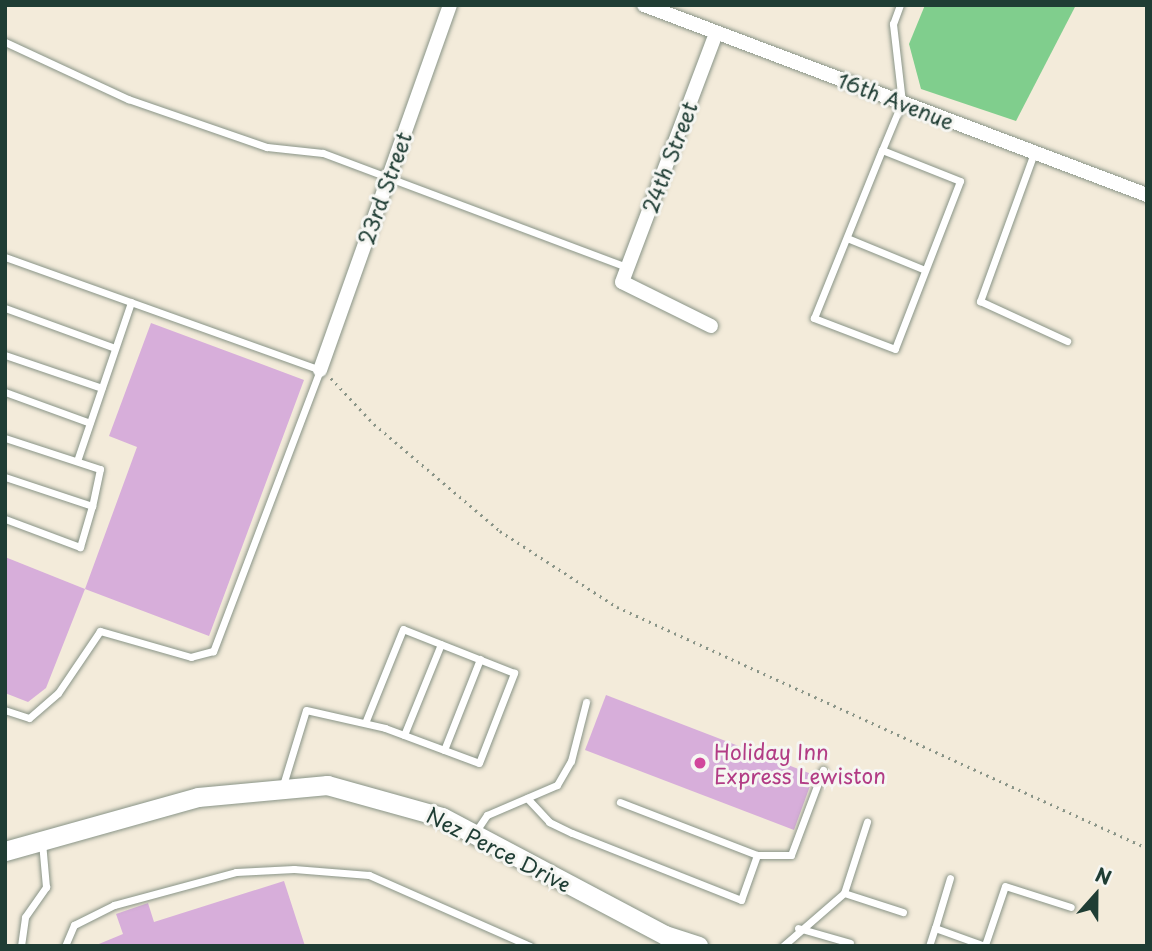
<!DOCTYPE html>
<html>
<head>
<meta charset="utf-8">
<style>
  body { margin:0 }
  #map { position:relative; width:1152px; height:951px; overflow:hidden; background:#f3ebda; font-family:"Playpen Sans",sans-serif }
  div>[style] { position:absolute }
  .green>* { inset:0; background:#80ce8d }
  .building>* { inset:0; background:#d7aeda }
  .path>* { height:2.5px; margin-top:-1.25px; transform-origin:0; background:repeating-linear-gradient(90deg,#899487 0 2px,transparent 0 7px) }
  .roads { filter:drop-shadow(0 0 2px #899487) drop-shadow(0 0 2px #899487) }
  .service>* { height:7px; margin:-3.5px; padding:0 3.5px; transform-origin:3.5px; border-radius:3.5px; background:#fff }
  .minor>* { height:14px; margin:-7px; padding:0 7px; transform-origin:7px; border-radius:7px; background:#fff }
  .tertiary>* { height:19px; margin:-9.5px; padding:0 9.5px; transform-origin:9.5px; border-radius:9.5px; background:#fff }
  .dots>* { width:19px; height:19px; translate:-50% -50%; box-sizing:border-box; border:4px solid #f6f6f2; border-radius:50% }
  span { translate:-50% -50%; white-space:nowrap; text-align:center; line-height:1.15; -webkit-text-stroke:6px #f6f6f2; paint-order:stroke }
  .street-label { font-size:21px; color:#1f3d34 }
  .hotel-label { font-size:21px; color:#b23c85 }
  .left { translate:0 -50%; text-align:left }
  .frame { position:absolute; inset:0; border:7px solid #1f3d34; pointer-events:none }
  .north { position:absolute; left:1061px; top:860px; width:70px; height:70px; -webkit-text-stroke:5px #f6f6f2; paint-order:stroke; rotate:21deg; font-size:19px; font-weight:700; line-height:28px; text-align:center; color:#1f3d34 }
  .north::after { content:''; display:block; margin:auto; width:24px; height:32px; background:#1f3d34; clip-path:polygon(50% 0,100% 100%,50% 72%,0 100%) }
</style>
</head>
<body>
<div id="map">
  <div class="green">
    <i style="clip-path:polygon(925px 5px,1076px 5px,1016px 121px,921px 89px,909px 44px)"></i>
  </div>
  <div class="building">
    <i style="clip-path:polygon(151px 323px,304px 380px,209px 636px,85px 589px,137px 447px,109px 436px)"></i>
    <i style="clip-path:polygon(5px 557px,85px 589px,46px 688px,28px 702px,5px 693px)"></i>
    <i style="clip-path:polygon(606px 695px,814px 775px,794px 830px,585px 750px)"></i>
    <i style="clip-path:polygon(284px 881px,305px 946px,94px 946px,123px 934px,116px 914px,148px 903px,154px 922px)"></i>
  </div>
  <div class="path">
    <i style="left:331px;top:378px;width:63px;rotate:46.9deg"></i>
    <i style="left:374px;top:424px;width:165px;rotate:40.3deg"></i>
    <i style="left:500px;top:531px;width:140px;rotate:33deg"></i>
    <i style="left:617px;top:607px;width:582px;rotate:24.45deg"></i>
  </div>
  <div class="roads">
    <div class="service">
      <i style="left:5px;top:42px;width:136px;rotate:24.9deg"></i>
      <i style="left:128px;top:99px;width:147px;rotate:19.1deg"></i>
      <i style="left:267px;top:147px;width:56px;rotate:6.1deg"></i>
      <i style="left:323px;top:153px;width:325px;rotate:20.6deg"></i>
      <i style="left:882px;top:150px;width:84px;rotate:21.7deg"></i>
      <i style="left:960px;top:181px;width:180px;rotate:111.2deg"></i>
      <i style="left:895px;top:349px;width:87px;rotate:-159.1deg"></i>
      <i style="left:814px;top:318px;width:181px;rotate:-68deg"></i>
      <i style="left:882px;top:150px;width:52px;rotate:-67.4deg"></i>
      <i style="left:902px;top:102px;width:79px;rotate:-96.6deg"></i>
      <i style="left:893px;top:24px;width:20px;rotate:-70deg"></i>
      <i style="left:1034px;top:153px;width:158px;rotate:110deg"></i>
      <i style="left:980px;top:301px;width:96px;rotate:24.7deg"></i>
      <i style="left:847px;top:238px;width:84px;rotate:22.3deg"></i>
      <i style="left:5px;top:257px;width:335px;rotate:19.7deg"></i>
      <i style="left:320px;top:370px;width:301px;rotate:110.8deg"></i>
      <i style="left:213px;top:651px;width:23px;rotate:165deg"></i>
      <i style="left:191px;top:657px;width:95px;rotate:-164.1deg"></i>
      <i style="left:100px;top:631px;width:75px;rotate:124.1deg"></i>
      <i style="left:58px;top:693px;width:38px;rotate:139deg"></i>
      <i style="left:29px;top:718px;width:25px;rotate:-162deg"></i>
      <i style="left:5px;top:308px;width:117px;rotate:20deg"></i>
      <i style="left:5px;top:355px;width:102px;rotate:18.8deg"></i>
      <i style="left:5px;top:392px;width:90px;rotate:20deg"></i>
      <i style="left:5px;top:438px;width:100px;rotate:18.1deg"></i>
      <i style="left:100px;top:469px;width:38px;rotate:102deg"></i>
      <i style="left:77px;top:461px;width:168px;rotate:-71.2deg"></i>
      <i style="left:5px;top:477px;width:92px;rotate:18.4deg"></i>
      <i style="left:92px;top:506px;width:43px;rotate:106.3deg"></i>
      <i style="left:80px;top:547px;width:80px;rotate:-159.5deg"></i>
      <i style="left:404px;top:735px;width:98px;rotate:-67.9deg"></i>
      <i style="left:444px;top:750px;width:98px;rotate:-68.4deg"></i>
      <i style="left:283px;top:785px;width:78px;rotate:-73deg"></i>
      <i style="left:306px;top:710px;width:81px;rotate:12.8deg"></i>
      <i style="left:385px;top:728px;width:100px;rotate:20.4deg"></i>
      <i style="left:479px;top:763px;width:97px;rotate:-68.7deg"></i>
      <i style="left:514px;top:673px;width:119px;rotate:-158.4deg"></i>
      <i style="left:403px;top:629px;width:101px;rotate:112deg"></i>
      <i style="left:527px;top:798px;width:33px;rotate:47deg"></i>
      <i style="left:549px;top:822px;width:25px;rotate:26deg"></i>
      <i style="left:572px;top:833px;width:182px;rotate:21.6deg"></i>
      <i style="left:741px;top:900px;width:48px;rotate:-70.4deg"></i>
      <i style="left:757px;top:855px;width:147px;rotate:-158.9deg"></i>
      <i style="left:474px;top:834px;width:23px;rotate:-56deg"></i>
      <i style="left:487px;top:815px;width:76px;rotate:-23.2deg"></i>
      <i style="left:557px;top:785px;width:28px;rotate:-60deg"></i>
      <i style="left:571px;top:761px;width:61px;rotate:-75.7deg"></i>
      <i style="left:757px;top:855px;width:34px"></i>
      <i style="left:791px;top:855px;width:91px;rotate:-69.4deg"></i>
      <i style="left:844px;top:893px;width:75px;rotate:-72.1deg"></i>
      <i style="left:798px;top:928px;width:54px;rotate:16.1deg"></i>
      <i style="left:935px;top:928px;width:52px;rotate:-73.3deg"></i>
      <i style="left:985px;top:945px;width:62px;rotate:-71.3deg"></i>
      <i style="left:1005px;top:886px;width:69px;rotate:17.7deg"></i>
      <i style="left:21px;top:946px;width:29px;rotate:-82deg"></i>
      <i style="left:25px;top:917px;width:37px;rotate:-55deg"></i>
      <i style="left:46px;top:887px;width:45px;rotate:-95.1deg"></i>
      <i style="left:65px;top:946px;width:23px;rotate:-67deg"></i>
      <i style="left:74px;top:925px;width:45px;rotate:-26.6deg"></i>
      <i style="left:114px;top:905px;width:126px;rotate:-15.1deg"></i>
      <i style="left:236px;top:872px;width:58px;rotate:-3deg"></i>
      <i style="left:294px;top:869px;width:75px;rotate:4.6deg"></i>
      <i style="left:369px;top:875px;width:176px;rotate:23.8deg"></i>
      <i style="left:783px;top:946px;width:81px;rotate:-41deg"></i>
      <i style="left:844px;top:893px;width:62px;rotate:17.9deg"></i>
      <i style="left:929px;top:946px;width:19px;rotate:-72deg"></i>
      <i style="left:935px;top:928px;width:53px;rotate:19.8deg"></i>
    </div>
    <div class="minor">
      <i style="left:644px;top:5px;width:538px;rotate:20.69deg"></i>
      <i style="left:711px;top:326px;width:99px;rotate:-153.7deg"></i>
      <i style="left:622px;top:282px;width:266px;rotate:-69.3deg"></i>
      <i style="left:320px;top:370px;width:387px;rotate:-70.4deg"></i>
    </div>
    <div class="tertiary">
      <i style="left:5px;top:851px;width:200px;rotate:-15.6deg"></i>
      <i style="left:198px;top:797px;width:130px;rotate:-5.3deg"></i>
      <i style="left:327px;top:785px;width:119px;rotate:15.5deg"></i>
      <i style="left:442px;top:817px;width:252px;rotate:27.9deg"></i>
      <i style="left:665px;top:935px;width:35px;rotate:18deg"></i>
    </div>
  </div>
  <div class="dots">
    <i style="left:700px;top:763px;background:#d1479c"></i>
  </div>
  <div class="street-label">
    <span style="left:896px;top:100px;rotate:21deg">16th Avenue</span>
    <span style="left:669px;top:157px;rotate:-69deg">24th Street</span>
    <span style="left:384px;top:188px;rotate:-70deg">23rd Street</span>
    <span style="left:499px;top:849px;rotate:27deg">Nez Perce Drive</span>
  </div>
  <div class="hotel-label">
    <span class="left" style="left:714px;top:763px">Holiday Inn<br>Express Lewiston</span>
  </div>
  <div class="frame"></div>
  <div class="north">N</div>
</div>
</body>
</html>
